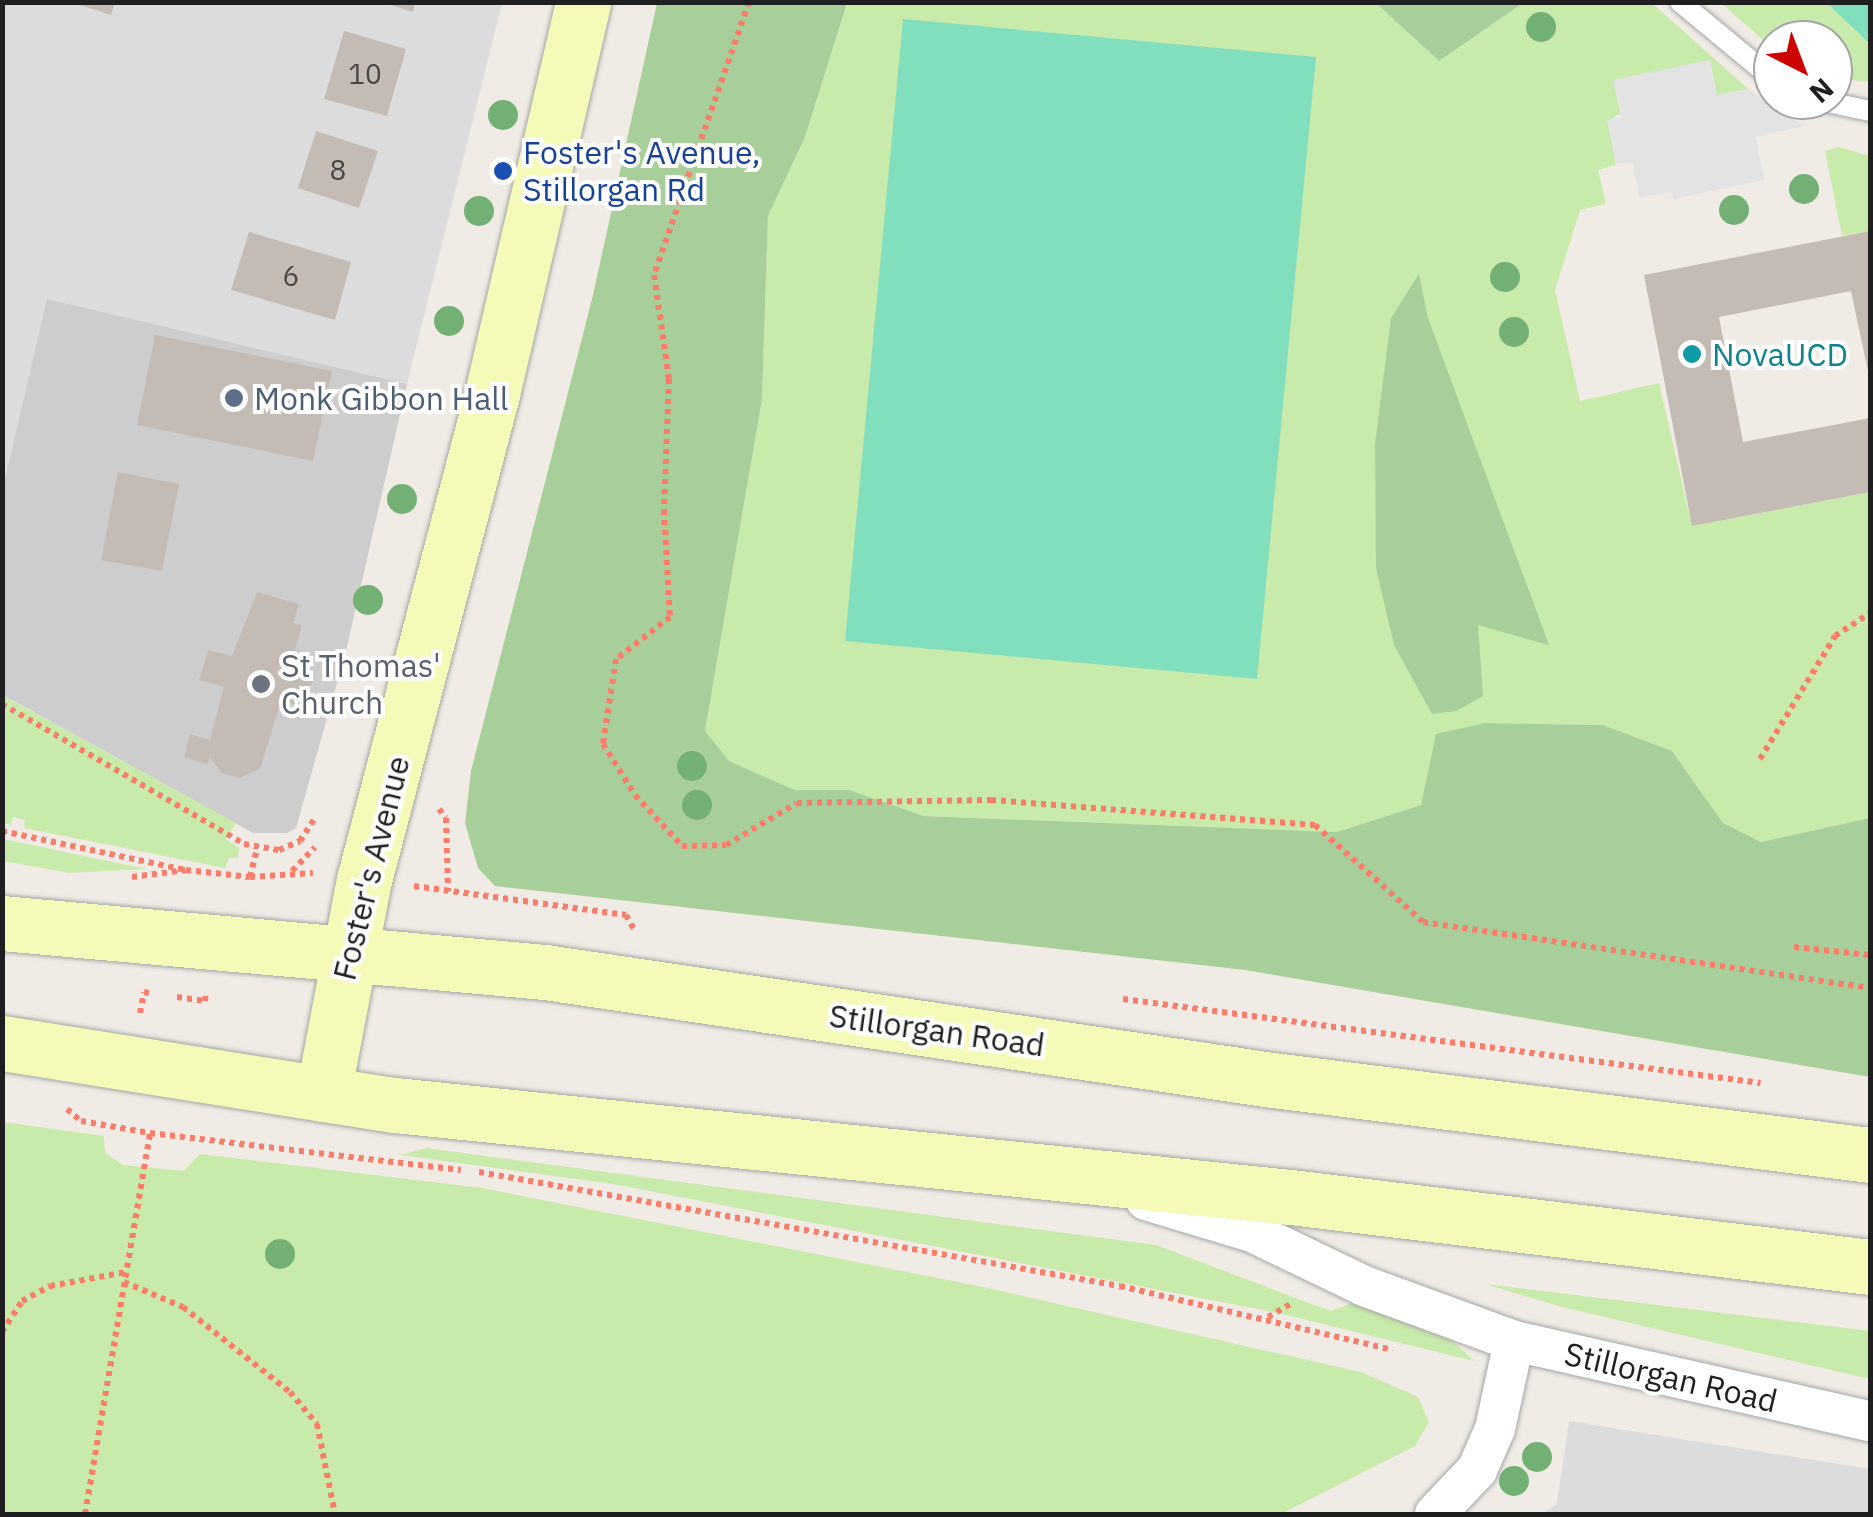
<!DOCTYPE html>
<html>
<head>
<meta charset="utf-8">
<style>
  body { margin:0 }
  #map { position:relative; width:1873px; height:1517px; overflow:hidden; background:#f0ece5; font-family:"IBM Plex Sans",sans-serif }
  div>[style] { position:absolute }
  .residential>* { inset:0; background:#dddcdc }
  .religious>* { inset:0; background:#cdcdcd }
  .grass>* { inset:0; background:#c8eaaa }
  .forest>* { inset:0; background:#a8cf99 }
  .pitch>* { inset:0; background:#82dfbe }
  .parking>* { inset:0; background:#e3e3e3 }
  .building>* { inset:0; background:#c4bcb4 }
  .path>* { height:6px; margin-top:-3px; transform-origin:0; background:repeating-linear-gradient(90deg,#fa7d6b 0 5px,transparent 0 10px) }
  .roads { filter:drop-shadow(0 0 2px #a6a6a6) drop-shadow(0 0 2px #a6a6a6) }
  .lane>* { height:20px; margin:-10px; padding:0 10px; transform-origin:10px; border-radius:10px; background:#fff }
  .street>* { height:40px; margin:-20px; padding:0 20px; transform-origin:20px; border-radius:20px; background:#fff }
  .secondary>* { height:55px; margin:-27.5px; padding:0 27.5px; transform-origin:27.5px; border-radius:27.5px; background:#f5fab8 }
  .trees>* { width:30px; height:30px; margin:-15px; border-radius:50%; background:#72b074 }
  .dots>* { width:28px; height:28px; translate:-50% -50%; box-sizing:border-box; border:5px solid #fff; border-radius:50% }
  span { translate:-50% -50%; white-space:nowrap; text-align:center; line-height:1.15; -webkit-text-stroke:8px #fff; paint-order:stroke }
  .number-label { font-size:28px; color:#484644 }
  .number-label span { -webkit-text-stroke-width:0 }
  .transit-label { font-size:32px; color:#164399 }
  .left { translate:0 -50%; text-align:left }
  .culture-label { font-size:32px; color:#0d838f }
  .service-label { font-size:32px; color:#4e5e75 }
  .worship-label { font-size:32px; color:#5b616d }
  .street-label { font-size:32px; color:#1f1f1f }
  .frame { position:absolute; inset:0; border:5px solid #1f1f1f; pointer-events:none }
  .north { position:absolute; left:1753px; top:20px; width:100px; height:100px; box-sizing:border-box; background:#fff; border:2px solid #a5a5a5; border-radius:50%; rotate:138deg; font-size:28px; font-weight:700; line-height:40px; text-align:center; color:#1f1f1f }
  .north::after { content:''; display:block; margin:auto; width:35px; height:45px; background:#cd0500; clip-path:polygon(50% 0,100% 100%,50% 72%,0 100%) }
</style>
</head>
<body>
<div id="map">
  <div class="residential">
    <i style="clip-path:polygon(3px 3px,502px 3px,407px 384px,47px 300px,3px 487px)"></i>
    <i style="clip-path:polygon(1569px 1421px,1870px 1469px,1870px 1514px,1542px 1514px,1557px 1504px)"></i>
  </div>
  <div class="religious">
    <i style="clip-path:polygon(47px 299px,407px 384px,346px 651px,296px 828px,287px 833px,253px 833px,3px 695px,3px 487px)"></i>
  </div>
  <div class="grass">
    <i style="clip-path:polygon(847px 3px,1376px 3px,1439px 61px,1523px 3px,1652px 3px,1748px 89px,1717px 95px,1710px 60px,1608px 121px,1616px 165px,1598px 170px,1606px 204px,1580px 210px,1555px 290px,1580px 401px,1659px 383px,1692px 526px,1870px 492px,1870px 818px,1761px 842px,1723px 823px,1672px 751px,1603px 725px,1485px 723px,1433px 770px,1421px 805px,1337px 832px,924px 816px,849px 790px,795px 790px,729px 761px,705px 731px,762px 399px,768px 216px,805px 137px)"></i>
    <i style="clip-path:polygon(1721px 3px,1870px 3px,1870px 82px,1833px 78px,1833px 40px,1773px 40px,1773px 49px)"></i>
    <i style="clip-path:polygon(1839px 147px,1870px 156px,1870px 231px,1842px 236px,1825px 151px)"></i>
    <i style="clip-path:polygon(2px 695px,236px 823px,226px 839px,239px 848px,238px 858px,229px 858px,225px 868px,24px 828px,25px 820px,13px 817px,11px 825px,3px 823px)"></i>
    <i style="clip-path:polygon(2px 839px,3px 839px,146px 869px,69px 873px,3px 861px)"></i>
    <i style="clip-path:polygon(3px 1122px,104px 1136px,105px 1153px,123px 1165px,184px 1171px,200px 1154px,482px 1188px,983px 1287px,1361px 1372px,1418px 1397px,1429px 1422px,1415px 1446px,1281px 1514px,3px 1514px)"></i>
    <i style="clip-path:polygon(426px 1148px,1156px 1245px,1330px 1311px,1353px 1303px,1373px 1307px,1445px 1334px,1474px 1361px,1278px 1313px,613px 1184px,400px 1155px)"></i>
    <i style="clip-path:polygon(1485px 1284px,1870px 1331px,1870px 1379px,1562px 1307px)"></i>
  </div>
  <div class="forest">
    <i style="clip-path:polygon(657px 3px,847px 3px,805px 137px,768px 216px,762px 399px,705px 731px,729px 761px,795px 790px,849px 790px,924px 816px,1337px 832px,1421px 805px,1436px 734px,1485px 723px,1603px 725px,1672px 751px,1723px 823px,1761px 842px,1870px 818px,1870px 1077px,1245px 970px,495px 886px,478px 868px,465px 823px,471px 771px,593px 295px)"></i>
    <i style="clip-path:polygon(1376px 3px,1523px 3px,1439px 61px)"></i>
    <i style="clip-path:polygon(1419px 274px,1428px 318px,1549px 645px,1478px 625px,1483px 696px,1456px 711px,1432px 714px,1394px 645px,1376px 568px,1375px 444px,1391px 318px)"></i>
  </div>
  <div class="pitch">
    <i style="clip-path:polygon(1827px 3px,1870px 3px,1870px 44px)"></i>
    <i style="clip-path:polygon(903px 19px,1316px 57px,1257px 679px,845px 641px)"></i>
  </div>
  <div class="parking">
    <i style="clip-path:polygon(1710px 60px,1717px 95px,1748px 89px,1804px 126px,1756px 137px,1764px 180px,1674px 199px,1671px 192px,1640px 198px,1632px 162px,1616px 164px,1607px 120px,1621px 117px,1613px 80px)"></i>
  </div>
  <div class="building">
    <i style="clip-path:polygon(71px 2px,115px 2px,111px 15px)"></i>
    <i style="clip-path:polygon(382px 2px,415px 2px,413px 12px)"></i>
    <i style="clip-path:polygon(344px 31px,406px 49px,387px 116px,324px 99px)"></i>
    <i style="clip-path:polygon(316px 131px,378px 151px,359px 208px,298px 188px)"></i>
    <i style="clip-path:polygon(1870px 231px,1870px 381px,1851px 291px,1719px 317px,1743px 442px,1870px 418px,1870px 492px,1692px 526px,1644px 275px)"></i>
    <i style="clip-path:polygon(249px 232px,351px 262px,335px 320px,231px 290px)"></i>
    <i style="clip-path:polygon(155px 335px,332px 371px,313px 461px,137px 425px)"></i>
    <i style="clip-path:polygon(118px 472px,179px 484px,162px 571px,101px 560px)"></i>
    <i style="clip-path:polygon(257px 592px,299px 604px,293px 623px,302px 625px,289px 672px,313px 678px,305px 707px,281px 701px,260px 769px,240px 778px,221px 773px,210px 757px,207px 764px,184px 757px,190px 734px,210px 740px,224px 687px,199px 680px,208px 650px,232px 656px)"></i>
  </div>
  <div class="path">
    <i style="left:749px;top:2px;width:289px;rotate:109.2deg"></i>
    <i style="left:654px;top:275px;width:105px;rotate:81.8deg"></i>
    <i style="left:669px;top:379px;width:131px;rotate:92.2deg"></i>
    <i style="left:664px;top:510px;width:107px;rotate:86.8deg"></i>
    <i style="left:670px;top:617px;width:68px;rotate:142.1deg"></i>
    <i style="left:616px;top:659px;width:86px;rotate:98.7deg"></i>
    <i style="left:603px;top:744px;width:60px;rotate:57.9deg"></i>
    <i style="left:635px;top:795px;width:69px;rotate:47.3deg"></i>
    <i style="left:682px;top:846px;width:44px;rotate:-1.3deg"></i>
    <i style="left:726px;top:845px;width:82px;rotate:-30.6deg"></i>
    <i style="left:797px;top:803px;width:194px;rotate:-0.9deg"></i>
    <i style="left:991px;top:800px;width:325px;rotate:4.4deg"></i>
    <i style="left:1315px;top:825px;width:145px;rotate:41.9deg"></i>
    <i style="left:1423px;top:922px;width:452px;rotate:8.4deg"></i>
    <i style="left:2px;top:704px;width:280px;rotate:30deg"></i>
    <i style="left:244px;top:844px;width:36px;rotate:10deg"></i>
    <i style="left:279px;top:850px;width:23px;rotate:-23deg"></i>
    <i style="left:300px;top:841px;width:27px;rotate:-57deg"></i>
    <i style="left:1760px;top:759px;width:144px;rotate:-58.6deg"></i>
    <i style="left:1835px;top:636px;width:42px;rotate:-33.3deg"></i>
    <i style="left:439px;top:809px;width:11px;rotate:52deg"></i>
    <i style="left:446px;top:818px;width:73px;rotate:88.4deg"></i>
    <i style="left:2px;top:831px;width:187px;rotate:12deg"></i>
    <i style="left:292px;top:871px;width:33px;rotate:-46deg"></i>
    <i style="left:132px;top:877px;width:54px;rotate:-7.4deg"></i>
    <i style="left:186px;top:870px;width:64px;rotate:6.2deg"></i>
    <i style="left:250px;top:877px;width:63px;rotate:-3.6deg"></i>
    <i style="left:250px;top:877px;width:30px;rotate:-76deg"></i>
    <i style="left:414px;top:886px;width:214px;rotate:7.8deg"></i>
    <i style="left:626px;top:915px;width:18px;rotate:61deg"></i>
    <i style="left:1794px;top:947px;width:76px;rotate:6deg"></i>
    <i style="left:177px;top:997px;width:28px;rotate:8deg"></i>
    <i style="left:205px;top:1001px;width:9px;rotate:-84deg"></i>
    <i style="left:1123px;top:999px;width:643px;rotate:7.51deg"></i>
    <i style="left:140px;top:1013px;width:21px;rotate:-79deg"></i>
    <i style="left:144px;top:992px;width:5px;rotate:11deg"></i>
    <i style="left:67px;top:1109px;width:18px;rotate:41deg"></i>
    <i style="left:81px;top:1121px;width:70px;rotate:9.9deg"></i>
    <i style="left:150px;top:1133px;width:313px;rotate:6.8deg"></i>
    <i style="left:479px;top:1172px;width:651px;rotate:10.08deg"></i>
    <i style="left:1120px;top:1286px;width:280px;rotate:13.2deg"></i>
    <i style="left:124px;top:1282px;width:64px;rotate:23deg"></i>
    <i style="left:183px;top:1307px;width:137px;rotate:38.5deg"></i>
    <i style="left:290px;top:1392px;width:42px;rotate:49.8deg"></i>
    <i style="left:317px;top:1424px;width:92px;rotate:78.7deg"></i>
    <i style="left:1268px;top:1317px;width:28px;rotate:-30deg"></i>
    <i style="left:2px;top:1332px;width:37px;rotate:-57deg"></i>
    <i style="left:22px;top:1301px;width:32px;rotate:-28deg"></i>
    <i style="left:50px;top:1286px;width:77px;rotate:-10.4deg"></i>
    <i style="left:85px;top:1514px;width:387px;rotate:-80.3deg"></i>
  </div>
  <div class="roads">
    <div class="lane">
      <i style="left:1680px;top:2px;width:121px;rotate:39.6deg"></i>
      <i style="left:1818px;top:100px;width:53px;rotate:11.9deg"></i>
    </div>
    <div class="street">
      <i style="left:1146px;top:1200px;width:111px;rotate:16.8deg"></i>
      <i style="left:1252px;top:1232px;width:124px;rotate:25.7deg"></i>
      <i style="left:1364px;top:1286px;width:160px;rotate:20.1deg"></i>
      <i style="left:1514px;top:1341px;width:365px;rotate:12.7deg"></i>
      <i style="left:1435px;top:1514px;width:61px;rotate:-46.3deg"></i>
      <i style="left:1477px;top:1470px;width:45px;rotate:-66.3deg"></i>
      <i style="left:1495px;top:1429px;width:90px;rotate:-77.8deg"></i>
    </div>
    <div class="secondary">
      <i style="left:2px;top:923px;width:545px;rotate:5.16deg"></i>
      <i style="left:545px;top:972px;width:728px;rotate:8.45deg"></i>
      <i style="left:1265px;top:1079px;width:610px;rotate:7.16deg"></i>
      <i style="left:2px;top:1043px;width:398px;rotate:9deg"></i>
      <i style="left:395px;top:1105px;width:909px;rotate:5.87deg"></i>
      <i style="left:1299px;top:1198px;width:575px;rotate:6.89deg"></i>
      <i style="left:323px;top:1094px;width:218px;rotate:-79.2deg"></i>
      <i style="left:364px;top:880px;width:503px;rotate:-75.24deg"></i>
      <i style="left:492px;top:394px;width:402px;rotate:-76.9deg"></i>
    </div>
  </div>
  <div class="trees">
    <i style="left:1541px;top:27px"></i>
    <i style="left:503px;top:115px"></i>
    <i style="left:1804px;top:189px"></i>
    <i style="left:1734px;top:210px"></i>
    <i style="left:479px;top:211px"></i>
    <i style="left:1505px;top:277px"></i>
    <i style="left:449px;top:321px"></i>
    <i style="left:1514px;top:332px"></i>
    <i style="left:402px;top:499px"></i>
    <i style="left:368px;top:600px"></i>
    <i style="left:692px;top:766px"></i>
    <i style="left:697px;top:805px"></i>
    <i style="left:280px;top:1254px"></i>
    <i style="left:1537px;top:1457px"></i>
    <i style="left:1514px;top:1481px"></i>
  </div>
  <div class="dots">
    <i style="left:503px;top:171px;background:#1a4fb4"></i>
    <i style="left:1692px;top:354px;background:#0f9aa8"></i>
    <i style="left:234px;top:398px;background:#5c6f8a"></i>
    <i style="left:261px;top:684px;background:#6b7280"></i>
  </div>
  <div class="number-label">
    <span style="left:365px;top:74px">10</span>
    <span style="left:338px;top:170px">8</span>
    <span style="left:291px;top:276px">6</span>
  </div>
  <div class="transit-label">
    <span class="left" style="left:523px;top:171px">Foster's Avenue,<br>Stillorgan Rd</span>
  </div>
  <div class="culture-label">
    <span class="left" style="left:1712px;top:354px">NovaUCD</span>
  </div>
  <div class="service-label">
    <span class="left" style="left:254px;top:398px">Monk Gibbon Hall</span>
  </div>
  <div class="worship-label">
    <span class="left" style="left:281px;top:684px">St Thomas'<br>Church</span>
  </div>
  <div class="street-label">
    <span style="left:371px;top:868px;rotate:-76deg">Foster's Avenue</span>
    <span style="left:937px;top:1030px;rotate:8deg">Stillorgan Road</span>
    <span style="left:1671px;top:1377px;rotate:13deg">Stillorgan Road</span>
  </div>
  <div class="frame"></div>
  <div class="north">N</div>
</div>
</body>
</html>
